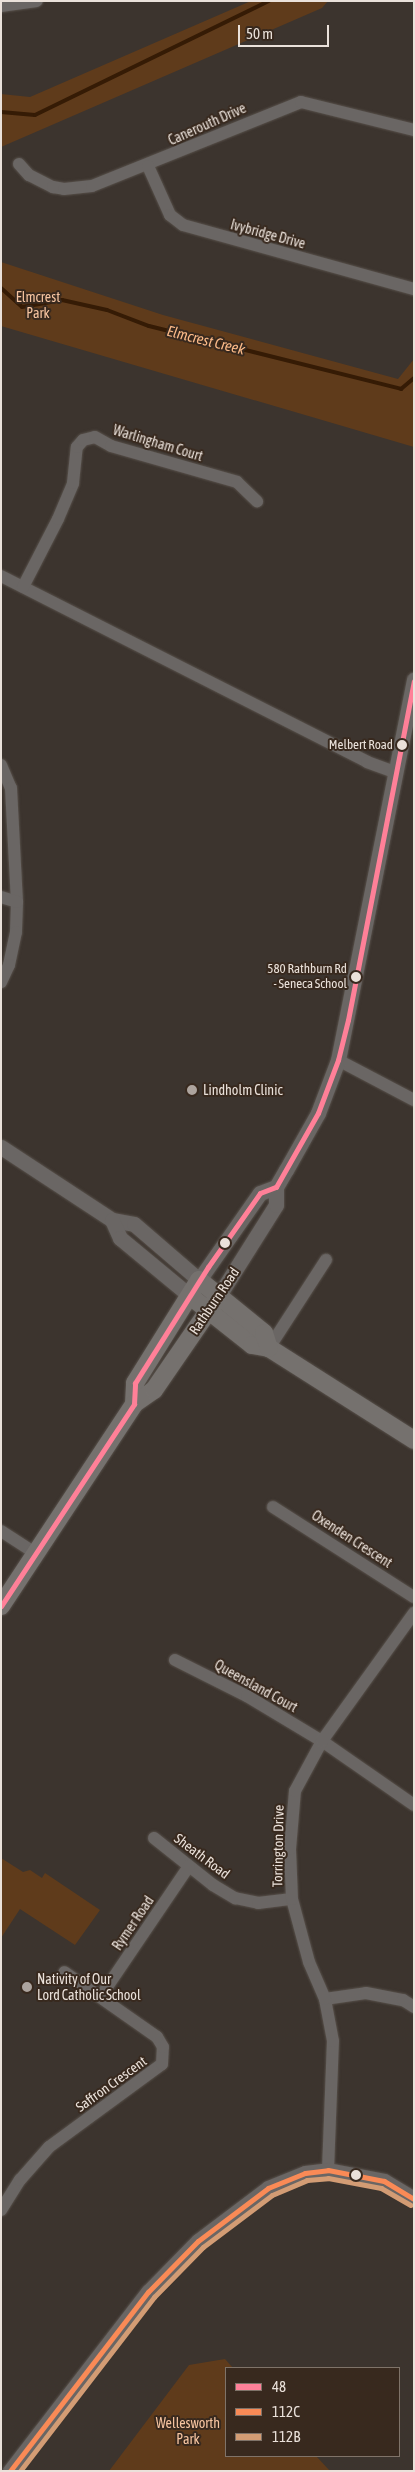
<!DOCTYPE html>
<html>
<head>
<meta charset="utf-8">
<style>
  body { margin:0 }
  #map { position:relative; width:415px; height:2472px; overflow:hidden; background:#3c342e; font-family:"Asap Condensed",sans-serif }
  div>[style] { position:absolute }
  .green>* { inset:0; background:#5f3b1b }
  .stream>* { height:4px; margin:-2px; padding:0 2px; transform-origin:2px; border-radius:2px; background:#351b05 }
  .roads { filter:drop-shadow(0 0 1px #57504a) drop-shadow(0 0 1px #57504a) }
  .minor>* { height:12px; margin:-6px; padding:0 6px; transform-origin:6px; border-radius:6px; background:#6a6664 }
  .tertiary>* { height:15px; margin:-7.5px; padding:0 7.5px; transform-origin:7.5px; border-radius:7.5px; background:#6a6664 }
  .secondary>* { height:18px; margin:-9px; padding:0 9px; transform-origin:9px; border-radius:9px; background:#75716e }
  .bus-1>* { height:5px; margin:-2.5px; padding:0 2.5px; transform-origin:2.5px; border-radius:2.5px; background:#ff8098 }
  .bus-2>* { height:5px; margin:-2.5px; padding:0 2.5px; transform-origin:2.5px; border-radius:2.5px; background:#f98a56 }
  .bus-3>* { height:5px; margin:-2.5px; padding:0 2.5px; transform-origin:2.5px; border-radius:2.5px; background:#d39c74 }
  .dots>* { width:14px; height:14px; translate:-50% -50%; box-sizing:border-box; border:2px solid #38291e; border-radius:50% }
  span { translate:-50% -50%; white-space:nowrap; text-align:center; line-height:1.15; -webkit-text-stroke:4px #38291e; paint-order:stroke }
  .bus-label { font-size:13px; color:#eae1da }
  .right { translate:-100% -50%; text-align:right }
  .street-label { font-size:14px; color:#eae1da }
  .park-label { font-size:14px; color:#f7c5a1 }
  .poi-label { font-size:14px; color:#eae1da }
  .left { translate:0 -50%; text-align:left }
  .water-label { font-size:15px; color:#fbba88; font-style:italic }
  .frame { position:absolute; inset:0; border:2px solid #eae1da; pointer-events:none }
  .legend { position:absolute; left:225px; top:2367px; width:175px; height:90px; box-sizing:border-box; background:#38291e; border:1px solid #7f7369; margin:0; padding:6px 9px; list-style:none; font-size:15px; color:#eae1da }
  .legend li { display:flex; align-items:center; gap:10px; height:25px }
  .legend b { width:25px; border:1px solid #7f7369 }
  .scale { position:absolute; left:238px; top:25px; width:91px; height:22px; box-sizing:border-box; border:2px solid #eae1da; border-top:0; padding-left:6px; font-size:15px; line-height:18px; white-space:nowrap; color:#eae1da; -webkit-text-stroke:4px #38291e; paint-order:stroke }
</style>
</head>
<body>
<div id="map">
  <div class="green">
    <i style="clip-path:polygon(251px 1px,328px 1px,322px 8px,1px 147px,1px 94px,30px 97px)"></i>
    <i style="clip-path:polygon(1px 262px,163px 315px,398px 379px,414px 359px,414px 447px,1px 326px)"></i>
    <i style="clip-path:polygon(1px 1858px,23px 1872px,30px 1870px,42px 1878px,45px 1873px,100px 1910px,75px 1945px,20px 1909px,1px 1938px)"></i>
    <i style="clip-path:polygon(225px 2359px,233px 2368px,226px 2368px,226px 2456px,316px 2456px,330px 2471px,109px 2471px,189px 2365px)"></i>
  </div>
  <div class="stream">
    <i style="left:1px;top:112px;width:34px;rotate:5deg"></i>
    <i style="left:35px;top:115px;width:260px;rotate:-26deg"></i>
    <i style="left:1px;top:288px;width:28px;rotate:42deg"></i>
    <i style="left:22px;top:307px;width:41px;rotate:-9.9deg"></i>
    <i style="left:62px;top:300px;width:46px;rotate:12.5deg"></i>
    <i style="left:107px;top:310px;width:45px;rotate:20.9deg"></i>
    <i style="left:149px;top:326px;width:260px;rotate:14deg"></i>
    <i style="left:401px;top:389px;width:17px;rotate:-40deg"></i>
  </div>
  <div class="roads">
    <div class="minor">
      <i style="left:1px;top:6px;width:36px;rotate:-8deg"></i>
      <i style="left:19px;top:164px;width:15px;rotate:48deg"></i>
      <i style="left:29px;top:175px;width:27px;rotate:27deg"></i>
      <i style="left:53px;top:187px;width:11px;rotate:10deg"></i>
      <i style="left:64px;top:189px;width:28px;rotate:-6deg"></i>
      <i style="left:92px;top:186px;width:225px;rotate:-21.9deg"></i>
      <i style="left:301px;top:102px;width:116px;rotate:13.9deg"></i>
      <i style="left:148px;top:166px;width:54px;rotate:65.8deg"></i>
      <i style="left:170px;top:215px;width:16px;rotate:38deg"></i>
      <i style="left:183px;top:225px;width:240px;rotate:15.5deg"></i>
      <i style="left:1px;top:576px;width:411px;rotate:26.9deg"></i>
      <i style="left:367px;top:762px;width:30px;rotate:20deg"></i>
      <i style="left:23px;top:587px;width:76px;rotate:-62.8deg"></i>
      <i style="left:58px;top:519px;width:39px;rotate:-67deg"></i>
      <i style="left:73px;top:483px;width:36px;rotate:-84deg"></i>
      <i style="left:77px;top:447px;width:9px;rotate:-49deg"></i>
      <i style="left:83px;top:440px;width:12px;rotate:-14deg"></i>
      <i style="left:95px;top:437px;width:18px;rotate:29deg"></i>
      <i style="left:111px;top:446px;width:131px;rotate:15.9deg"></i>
      <i style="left:237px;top:482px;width:28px;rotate:44deg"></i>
      <i style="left:1px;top:765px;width:25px;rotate:67deg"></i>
      <i style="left:11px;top:788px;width:114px;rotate:87deg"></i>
      <i style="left:17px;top:902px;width:30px;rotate:92deg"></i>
      <i style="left:16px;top:932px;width:34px;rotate:102deg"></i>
      <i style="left:9px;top:965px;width:19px;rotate:115deg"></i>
      <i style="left:1px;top:897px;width:17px;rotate:17deg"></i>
      <i style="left:338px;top:1060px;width:86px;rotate:27.8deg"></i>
      <i style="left:269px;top:1348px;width:105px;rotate:-57.1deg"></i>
      <i style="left:273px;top:1507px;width:167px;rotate:32.6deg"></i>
      <i style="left:1px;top:1531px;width:40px;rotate:32.9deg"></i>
      <i style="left:175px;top:1660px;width:80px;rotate:26.6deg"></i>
      <i style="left:247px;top:1696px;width:87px;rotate:31deg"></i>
      <i style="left:322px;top:1741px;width:112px;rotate:34.8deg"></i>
      <i style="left:154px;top:1838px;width:75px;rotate:38.5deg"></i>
      <i style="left:213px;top:1885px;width:26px;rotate:31deg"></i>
      <i style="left:235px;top:1898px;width:24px;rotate:12deg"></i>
      <i style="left:258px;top:1903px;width:34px;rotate:-7deg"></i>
      <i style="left:101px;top:1996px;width:157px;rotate:-55.9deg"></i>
      <i style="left:325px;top:1999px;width:41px;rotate:-8.3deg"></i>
      <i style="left:366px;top:1993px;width:38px;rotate:11deg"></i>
      <i style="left:403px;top:2000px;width:13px;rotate:32deg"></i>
      <i style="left:328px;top:2170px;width:129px;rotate:-87.8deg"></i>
      <i style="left:333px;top:2041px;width:43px;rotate:-100.8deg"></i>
      <i style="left:325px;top:1999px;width:40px;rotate:-113.4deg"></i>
      <i style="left:309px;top:1962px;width:65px;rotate:-105.1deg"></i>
      <i style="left:292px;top:1899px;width:50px;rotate:-92.3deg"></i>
      <i style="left:290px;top:1849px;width:58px;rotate:-85.1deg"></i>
      <i style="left:295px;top:1791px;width:57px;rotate:-61.6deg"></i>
      <i style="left:322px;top:1741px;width:158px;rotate:-54.3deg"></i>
      <i style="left:1px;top:2210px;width:36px;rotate:-58deg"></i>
      <i style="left:20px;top:2180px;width:44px;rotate:-48.7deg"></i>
      <i style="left:49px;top:2147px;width:140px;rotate:-36.3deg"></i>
      <i style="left:162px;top:2064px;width:17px;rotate:-87deg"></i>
      <i style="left:163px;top:2047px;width:12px;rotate:-121deg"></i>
      <i style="left:157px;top:2037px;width:113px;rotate:-145deg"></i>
    </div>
    <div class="tertiary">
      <i style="left:1px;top:1147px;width:133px;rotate:33.3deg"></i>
      <i style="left:112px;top:1220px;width:22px;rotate:10deg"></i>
      <i style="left:134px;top:1224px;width:86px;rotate:40.7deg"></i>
      <i style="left:199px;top:1280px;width:106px;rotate:-55deg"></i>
      <i style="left:260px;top:1193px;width:17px;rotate:-21deg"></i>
      <i style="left:276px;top:1187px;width:20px;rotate:-60deg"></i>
      <i style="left:286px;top:1170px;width:65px;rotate:-60.7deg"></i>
      <i style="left:318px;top:1113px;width:57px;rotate:-69.3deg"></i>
      <i style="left:338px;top:1060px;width:388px;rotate:-78.7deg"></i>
      <i style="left:112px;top:1220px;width:20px;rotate:66deg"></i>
      <i style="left:120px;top:1238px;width:91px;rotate:39.6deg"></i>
      <i style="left:218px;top:1297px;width:109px;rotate:-57.8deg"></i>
      <i style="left:276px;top:1205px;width:18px;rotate:-90deg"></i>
      <i style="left:10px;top:2471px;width:226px;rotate:-52.4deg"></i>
      <i style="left:148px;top:2292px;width:71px;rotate:-45.6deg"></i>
      <i style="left:198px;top:2241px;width:88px;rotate:-37.1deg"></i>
      <i style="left:268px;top:2188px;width:40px;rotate:-22deg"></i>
      <i style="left:305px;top:2173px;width:23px;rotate:-7deg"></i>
      <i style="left:328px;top:2170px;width:57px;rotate:11.1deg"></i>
      <i style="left:384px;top:2181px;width:35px;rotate:31deg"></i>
    </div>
    <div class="secondary">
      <i style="left:190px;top:1296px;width:79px;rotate:38.3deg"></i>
      <i style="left:252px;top:1345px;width:17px;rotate:10deg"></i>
      <i style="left:269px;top:1348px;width:172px;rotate:32.4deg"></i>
      <i style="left:134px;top:1404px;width:21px;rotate:-87deg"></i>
      <i style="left:135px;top:1383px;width:121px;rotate:-58.1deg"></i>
      <i style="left:199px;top:1280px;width:84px;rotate:39.2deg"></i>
      <i style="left:264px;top:1333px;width:16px;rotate:72deg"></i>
      <i style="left:1px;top:1606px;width:242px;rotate:-56.6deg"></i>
      <i style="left:134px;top:1404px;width:24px;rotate:-35deg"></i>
      <i style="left:154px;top:1390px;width:113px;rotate:-55.5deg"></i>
    </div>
  </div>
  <div class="bus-1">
    <i style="left:1px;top:1606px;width:242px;rotate:-56.6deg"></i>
    <i style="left:134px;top:1404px;width:21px;rotate:-87deg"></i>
    <i style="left:135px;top:1383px;width:137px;rotate:-57.8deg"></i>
    <i style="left:208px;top:1267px;width:90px;rotate:-54.9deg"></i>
    <i style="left:260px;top:1193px;width:17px;rotate:-21deg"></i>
    <i style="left:276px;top:1187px;width:85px;rotate:-60.4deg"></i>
    <i style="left:318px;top:1113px;width:57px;rotate:-69.3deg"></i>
    <i style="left:338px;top:1060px;width:41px;rotate:-76deg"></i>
    <i style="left:348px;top:1020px;width:345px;rotate:-79deg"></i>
  </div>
  <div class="bus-2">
    <i style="left:10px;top:2471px;width:226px;rotate:-52.4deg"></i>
    <i style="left:148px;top:2292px;width:71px;rotate:-45.6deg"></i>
    <i style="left:198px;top:2241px;width:88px;rotate:-37.1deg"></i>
    <i style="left:268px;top:2188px;width:40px;rotate:-22deg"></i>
    <i style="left:305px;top:2173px;width:23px;rotate:-7deg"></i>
    <i style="left:328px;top:2170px;width:57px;rotate:11.1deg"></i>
    <i style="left:384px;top:2181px;width:35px;rotate:31deg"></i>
  </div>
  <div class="bus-3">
    <i style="left:20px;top:2471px;width:220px;rotate:-52.4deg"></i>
    <i style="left:154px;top:2297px;width:70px;rotate:-45.6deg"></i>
    <i style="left:203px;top:2247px;width:86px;rotate:-37deg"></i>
    <i style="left:272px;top:2195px;width:38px;rotate:-23deg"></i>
    <i style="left:307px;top:2180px;width:21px;rotate:-5deg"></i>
    <i style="left:328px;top:2178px;width:54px;rotate:10.7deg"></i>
    <i style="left:381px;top:2188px;width:34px;rotate:30deg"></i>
  </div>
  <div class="dots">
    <i style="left:402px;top:745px;background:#eae1da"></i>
    <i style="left:356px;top:977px;background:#eae1da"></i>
    <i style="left:192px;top:1090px;background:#ada49e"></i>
    <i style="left:225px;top:1243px;background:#eae1da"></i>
    <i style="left:27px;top:1987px;background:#ada49e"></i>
    <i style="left:356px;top:2175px;background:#eae1da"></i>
  </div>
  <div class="bus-label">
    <span class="right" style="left:393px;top:745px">Melbert Road</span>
    <span class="right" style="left:347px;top:977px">580 Rathburn Rd<br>- Seneca School</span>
  </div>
  <div class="street-label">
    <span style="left:207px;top:124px;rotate:-24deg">Canerouth Drive</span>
    <span style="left:268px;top:234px;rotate:15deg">Ivybridge Drive</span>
    <span style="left:158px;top:443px;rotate:17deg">Warlingham Court</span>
    <span style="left:214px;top:1301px;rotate:-56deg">Rathburn Road</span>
    <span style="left:352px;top:1539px;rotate:33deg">Oxenden Crescent</span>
    <span style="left:256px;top:1686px;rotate:29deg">Queensland Court</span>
    <span style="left:278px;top:1846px;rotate:-89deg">Torrington Drive</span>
    <span style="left:202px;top:1856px;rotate:37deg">Sheath Road</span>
    <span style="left:133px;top:1923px;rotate:-56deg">Rymer Road</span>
    <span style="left:111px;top:2084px;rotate:-36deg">Saffron Crescent</span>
  </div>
  <div class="park-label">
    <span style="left:38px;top:305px">Elmcrest<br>Park</span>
    <span style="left:188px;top:2431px">Wellesworth<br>Park</span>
  </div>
  <div class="poi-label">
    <span class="left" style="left:203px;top:1090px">Lindholm Clinic</span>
    <span class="left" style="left:37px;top:1987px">Nativity of Our<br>Lord Catholic School</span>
  </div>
  <div class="water-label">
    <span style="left:206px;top:340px;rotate:14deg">Elmcrest Creek</span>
  </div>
  <div class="frame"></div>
  <ul class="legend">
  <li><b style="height:6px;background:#ff8098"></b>48</li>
  <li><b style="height:6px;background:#f98a56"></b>112C</li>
  <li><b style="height:6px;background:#d39c74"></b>112B</li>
  </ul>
  <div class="scale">50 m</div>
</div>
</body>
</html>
